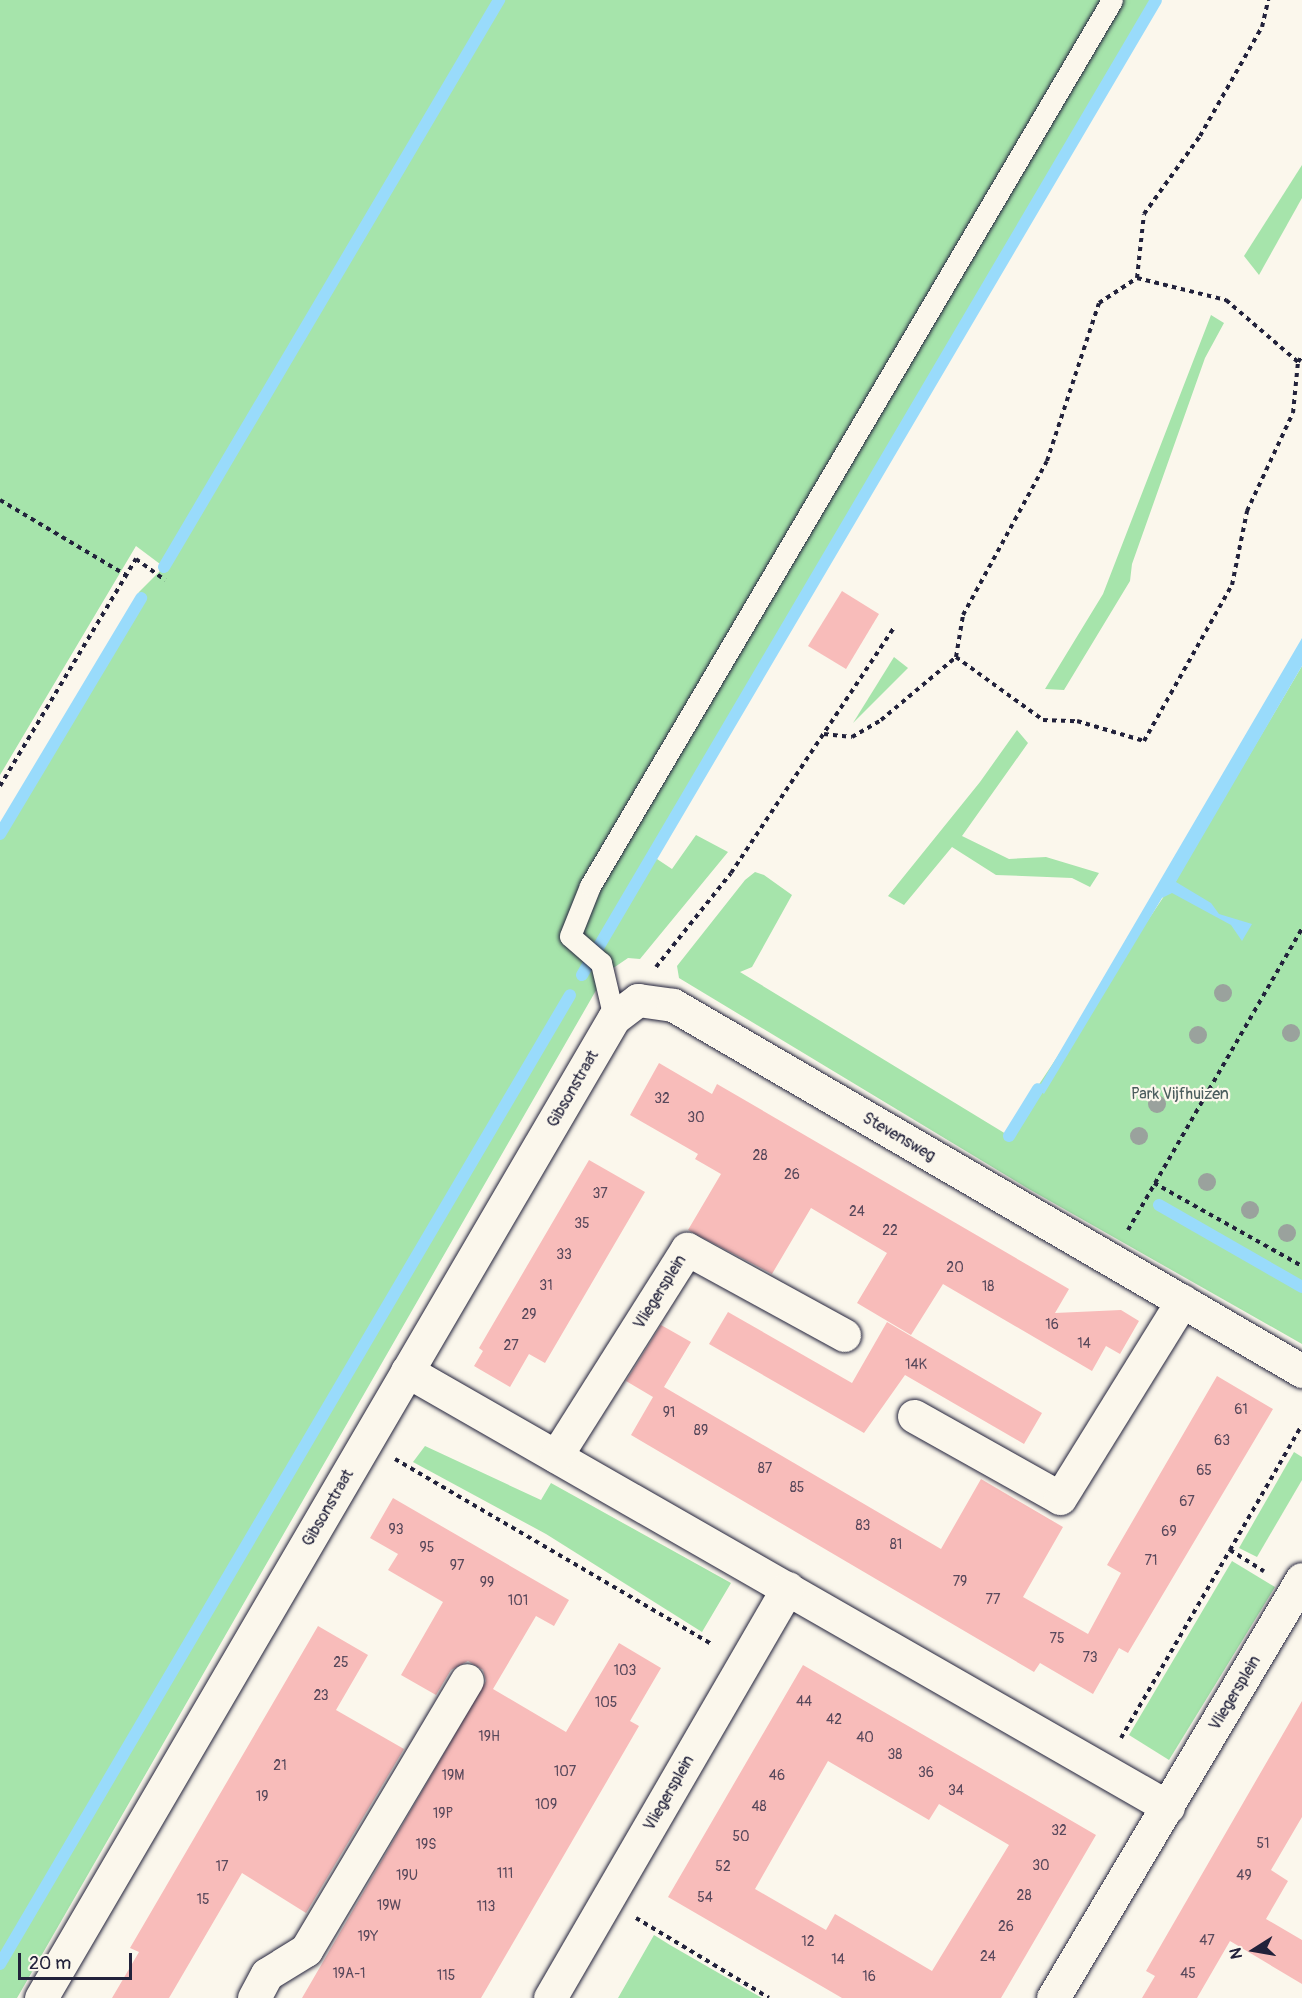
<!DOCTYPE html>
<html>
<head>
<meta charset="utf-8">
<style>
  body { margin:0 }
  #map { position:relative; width:1302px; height:1998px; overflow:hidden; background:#fbf7ec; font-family:Pangolin,sans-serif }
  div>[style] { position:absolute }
  .green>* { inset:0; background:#a6e4ab }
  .water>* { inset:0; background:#99dbfb }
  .stream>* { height:12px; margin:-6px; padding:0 6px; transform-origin:6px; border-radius:6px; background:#99dbfb }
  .building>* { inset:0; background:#f8bcba }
  .path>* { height:4px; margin-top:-2px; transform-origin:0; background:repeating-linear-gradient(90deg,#22223b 0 4.5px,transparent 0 9px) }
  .roads { filter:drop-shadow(0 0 2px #22223b) drop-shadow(0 0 2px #22223b) }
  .service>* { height:21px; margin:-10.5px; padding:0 10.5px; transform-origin:10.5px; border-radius:10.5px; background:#fbf7ec }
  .minor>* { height:33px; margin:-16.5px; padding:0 16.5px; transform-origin:16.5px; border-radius:16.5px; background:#fbf7ec }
  .trees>* { width:18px; height:18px; margin:-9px; border-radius:50%; background:#9aa29d }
  span { translate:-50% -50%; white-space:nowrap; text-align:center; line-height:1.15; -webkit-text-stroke:4.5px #fbf7ec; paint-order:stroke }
  .number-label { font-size:14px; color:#58485b }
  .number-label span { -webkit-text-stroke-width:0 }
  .street-label { font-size:16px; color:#22223b }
  .park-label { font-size:16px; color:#4a5c5d }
  .north { position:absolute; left:1224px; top:1920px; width:60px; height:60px; -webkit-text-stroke:4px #fbf7ec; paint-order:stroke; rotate:259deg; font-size:16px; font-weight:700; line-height:24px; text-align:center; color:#22223b }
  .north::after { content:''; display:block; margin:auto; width:21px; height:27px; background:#22223b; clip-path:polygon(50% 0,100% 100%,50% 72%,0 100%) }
  .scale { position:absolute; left:18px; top:1953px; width:114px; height:27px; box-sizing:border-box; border:3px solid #22223b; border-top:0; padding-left:8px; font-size:18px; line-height:21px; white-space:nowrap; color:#22223b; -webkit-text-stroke:4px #fbf7ec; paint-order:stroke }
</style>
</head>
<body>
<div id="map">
  <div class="green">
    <i style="clip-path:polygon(0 0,1151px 0,654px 857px,672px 869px,696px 835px,728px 852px,640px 959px,628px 958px,606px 973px,17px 1998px,0 1998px,0 826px,139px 592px,164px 567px,136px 546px,0 775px)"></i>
    <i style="clip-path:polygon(1302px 165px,1302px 198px,1259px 275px,1244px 256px)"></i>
    <i style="clip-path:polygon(1211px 315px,1224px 323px,1205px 358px,1132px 564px,1130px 581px,1064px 690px,1045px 689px,1103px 594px)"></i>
    <i style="clip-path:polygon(894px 657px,908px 668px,853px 723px)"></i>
    <i style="clip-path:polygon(1302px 666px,1302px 1344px,1027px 1188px,679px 978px,677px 966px,745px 880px,755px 872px,764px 875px,792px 895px,752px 967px,740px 972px,1006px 1134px,1182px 869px)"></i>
    <i style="clip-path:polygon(1017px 730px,1028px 743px,962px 836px,1009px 859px,1046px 857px,1099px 873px,1090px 887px,1072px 878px,996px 875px,952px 847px,904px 905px,888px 896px,980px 782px)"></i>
    <i style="clip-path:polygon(425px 1446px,541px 1500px,551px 1483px,731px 1583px,702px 1632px,546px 1534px,413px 1462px)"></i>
    <i style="clip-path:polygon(1294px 1452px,1302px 1457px,1302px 1480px,1257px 1557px,1239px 1548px)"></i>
    <i style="clip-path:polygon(1232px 1561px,1275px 1587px,1169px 1760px,1129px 1735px)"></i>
    <i style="clip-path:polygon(654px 1935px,670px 1945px,762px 1998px,618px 1998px)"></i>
  </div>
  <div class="water">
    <i style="clip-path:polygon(1302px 638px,1302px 666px,1176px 882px,1211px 903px,1219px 914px,1252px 924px,1242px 941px,1231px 925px,1172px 893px,1162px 898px,1044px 1094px,1038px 1089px)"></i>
  </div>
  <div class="stream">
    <i style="left:164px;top:567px;width:659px;rotate:-59.42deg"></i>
    <i style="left:0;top:834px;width:275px;rotate:-59.1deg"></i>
    <i style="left:582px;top:975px;width:1131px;rotate:-59.51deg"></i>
    <i style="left:1009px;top:1136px;width:55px;rotate:-58.3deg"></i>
    <i style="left:1159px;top:1205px;width:165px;rotate:29.8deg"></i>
    <i style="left:0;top:1964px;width:1124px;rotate:-59.53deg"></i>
  </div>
  <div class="building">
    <i style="clip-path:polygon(842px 591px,879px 614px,846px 669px,808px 646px)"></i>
    <i style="clip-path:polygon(659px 1063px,712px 1094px,717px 1084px,1069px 1289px,1055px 1313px,1121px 1310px,1139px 1321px,1120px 1354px,1106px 1346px,1092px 1371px,943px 1284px,911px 1335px,857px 1303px,887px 1253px,811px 1208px,772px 1274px,688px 1230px,721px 1174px,695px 1159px,698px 1154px,630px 1115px)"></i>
    <i style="clip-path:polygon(589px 1160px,645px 1192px,545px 1363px,529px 1354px,510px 1387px,474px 1366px,483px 1351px,479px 1348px)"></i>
    <i style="clip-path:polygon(728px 1312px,852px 1383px,887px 1322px,1042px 1413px,1024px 1444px,905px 1375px,864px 1433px,709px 1344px)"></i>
    <i style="clip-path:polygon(661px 1325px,691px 1342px,664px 1387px,941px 1549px,981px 1479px,1063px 1527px,1023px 1597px,1088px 1634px,1121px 1573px,1107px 1565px,1217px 1376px,1273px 1409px,1128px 1653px,1119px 1648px,1093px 1694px,1040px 1663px,1034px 1672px,631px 1435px,653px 1397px,626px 1381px)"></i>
    <i style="clip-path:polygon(393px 1498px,569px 1600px,554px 1626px,536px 1616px,493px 1689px,566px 1732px,619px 1643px,661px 1668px,630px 1721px,639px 1726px,481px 1998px,302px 1998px,486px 1681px,483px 1670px,468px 1661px,451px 1670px,436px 1695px,401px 1675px,443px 1602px,388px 1570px,398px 1554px,370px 1538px)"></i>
    <i style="clip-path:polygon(318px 1626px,368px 1655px,336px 1710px,404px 1749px,306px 1913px,242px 1873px,169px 1998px,112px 1998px,139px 1952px,130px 1948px)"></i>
    <i style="clip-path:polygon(evenodd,803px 1665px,1096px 1835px,1001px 1998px,842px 1998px,668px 1897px,803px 1665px,828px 1761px,929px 1820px,939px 1804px,1009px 1845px,932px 1971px,835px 1914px,826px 1930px,755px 1889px,828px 1761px)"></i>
    <i style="clip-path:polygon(1302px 1701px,1302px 1817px,1271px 1870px,1288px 1881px,1266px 1919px,1302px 1940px,1302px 1984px,1230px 1941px,1197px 1998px,1142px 1998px,1155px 1976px,1146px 1971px)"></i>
  </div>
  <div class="path">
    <i style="left:1137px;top:278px;width:64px;rotate:-83.8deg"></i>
    <i style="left:1144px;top:214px;width:96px;rotate:-54.3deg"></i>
    <i style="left:1200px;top:136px;width:125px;rotate:-60.4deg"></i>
    <i style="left:1262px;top:27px;width:28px;rotate:-77deg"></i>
    <i style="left:0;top:500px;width:147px;rotate:30.8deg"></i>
    <i style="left:956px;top:657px;width:43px;rotate:-80.5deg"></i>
    <i style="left:963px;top:615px;width:175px;rotate:-61.4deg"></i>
    <i style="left:1047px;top:461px;width:166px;rotate:-71.8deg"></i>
    <i style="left:1099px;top:303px;width:45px;rotate:-33.3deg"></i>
    <i style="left:1137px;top:278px;width:92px;rotate:13.9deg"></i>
    <i style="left:1226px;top:300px;width:95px;rotate:40.7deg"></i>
    <i style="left:1298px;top:362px;width:7px;rotate:-56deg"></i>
    <i style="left:824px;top:734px;width:28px;rotate:6deg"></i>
    <i style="left:852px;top:737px;width:34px;rotate:-30deg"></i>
    <i style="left:881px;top:720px;width:98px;rotate:-40deg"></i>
    <i style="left:956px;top:657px;width:107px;rotate:35.9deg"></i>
    <i style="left:1043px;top:720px;width:34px;rotate:2deg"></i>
    <i style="left:1077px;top:721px;width:70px;rotate:16.6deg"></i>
    <i style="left:1144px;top:741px;width:179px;rotate:-60.6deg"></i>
    <i style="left:1232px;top:585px;width:76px;rotate:-78.5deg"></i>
    <i style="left:1247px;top:511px;width:108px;rotate:-64.9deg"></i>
    <i style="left:1293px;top:413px;width:51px;rotate:-84.4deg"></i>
    <i style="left:0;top:786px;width:265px;rotate:-59.1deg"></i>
    <i style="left:136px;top:559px;width:36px;rotate:36deg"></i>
    <i style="left:656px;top:967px;width:120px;rotate:-51.4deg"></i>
    <i style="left:731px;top:873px;width:293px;rotate:-56.4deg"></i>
    <i style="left:1154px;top:1183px;width:170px;rotate:29.3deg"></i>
    <i style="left:1128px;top:1230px;width:348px;rotate:-60deg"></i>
    <i style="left:395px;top:1459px;width:368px;rotate:30.3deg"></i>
    <i style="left:1230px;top:1550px;width:144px;rotate:-60.1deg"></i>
    <i style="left:1121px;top:1738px;width:217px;rotate:-59.9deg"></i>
    <i style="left:1230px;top:1550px;width:40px;rotate:32deg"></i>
    <i style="left:636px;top:1918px;width:155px;rotate:31deg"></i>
  </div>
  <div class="roads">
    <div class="service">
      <i style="left:614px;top:1018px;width:57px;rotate:-103.3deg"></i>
      <i style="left:601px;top:963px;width:41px;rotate:-138.9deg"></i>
      <i style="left:570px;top:936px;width:54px;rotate:-68.2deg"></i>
      <i style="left:590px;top:886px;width:1028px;rotate:-59.49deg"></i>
    </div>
    <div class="minor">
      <i style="left:407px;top:1371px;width:877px;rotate:29.81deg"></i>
      <i style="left:914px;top:1416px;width:167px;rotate:29.3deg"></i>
      <i style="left:1060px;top:1498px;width:232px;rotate:-58.2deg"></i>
      <i style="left:556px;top:1456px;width:245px;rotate:-57.7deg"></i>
      <i style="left:687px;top:1249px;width:179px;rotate:28.7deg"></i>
      <i style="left:41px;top:1998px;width:1135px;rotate:-59.69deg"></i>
      <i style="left:614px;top:1018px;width:30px;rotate:-37deg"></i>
      <i style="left:638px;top:1000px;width:35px;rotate:8deg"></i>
      <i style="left:673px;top:1005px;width:728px;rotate:30.19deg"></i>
      <i style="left:254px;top:1998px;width:27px;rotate:-62deg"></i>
      <i style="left:267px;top:1974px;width:46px;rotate:-31.6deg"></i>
      <i style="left:306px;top:1950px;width:314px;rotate:-59.2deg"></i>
      <i style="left:550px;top:1998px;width:474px;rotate:-59.9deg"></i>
      <i style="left:1053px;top:1998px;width:487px;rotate:-59.3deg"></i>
    </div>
  </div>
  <div class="trees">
    <i style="left:1223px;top:993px"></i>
    <i style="left:1291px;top:1033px"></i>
    <i style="left:1198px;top:1035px"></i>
    <i style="left:1157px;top:1104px"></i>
    <i style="left:1139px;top:1136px"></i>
    <i style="left:1207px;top:1182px"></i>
    <i style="left:1250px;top:1210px"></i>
    <i style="left:1287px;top:1233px"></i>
  </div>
  <div class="number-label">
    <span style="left:662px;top:1099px">32</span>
    <span style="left:696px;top:1118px">30</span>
    <span style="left:760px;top:1156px">28</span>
    <span style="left:792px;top:1175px">26</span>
    <span style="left:600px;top:1194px">37</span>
    <span style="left:857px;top:1212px">24</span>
    <span style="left:582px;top:1224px">35</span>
    <span style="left:890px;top:1231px">22</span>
    <span style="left:564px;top:1255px">33</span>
    <span style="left:955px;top:1268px">20</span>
    <span style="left:546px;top:1286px">31</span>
    <span style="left:988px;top:1287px">18</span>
    <span style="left:529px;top:1315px">29</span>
    <span style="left:1052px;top:1325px">16</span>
    <span style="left:1084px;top:1344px">14</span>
    <span style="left:511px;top:1346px">27</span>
    <span style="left:916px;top:1365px">14K</span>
    <span style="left:1241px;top:1410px">61</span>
    <span style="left:669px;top:1413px">91</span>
    <span style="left:701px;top:1431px">89</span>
    <span style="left:1222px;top:1441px">63</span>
    <span style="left:765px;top:1469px">87</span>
    <span style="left:1204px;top:1471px">65</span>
    <span style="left:797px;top:1488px">85</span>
    <span style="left:1187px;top:1502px">67</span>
    <span style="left:863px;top:1526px">83</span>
    <span style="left:396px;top:1530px">93</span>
    <span style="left:1169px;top:1532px">69</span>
    <span style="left:896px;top:1545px">81</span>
    <span style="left:427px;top:1548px">95</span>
    <span style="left:1151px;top:1561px">71</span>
    <span style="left:457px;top:1566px">97</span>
    <span style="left:960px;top:1582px">79</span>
    <span style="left:487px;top:1583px">99</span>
    <span style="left:993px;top:1600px">77</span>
    <span style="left:518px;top:1601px">101</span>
    <span style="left:1057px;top:1639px">75</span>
    <span style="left:1090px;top:1658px">73</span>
    <span style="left:341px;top:1663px">25</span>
    <span style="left:625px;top:1671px">103</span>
    <span style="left:321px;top:1696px">23</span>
    <span style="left:804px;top:1702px">44</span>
    <span style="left:606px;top:1703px">105</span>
    <span style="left:834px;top:1720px">42</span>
    <span style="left:489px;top:1737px">19H</span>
    <span style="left:865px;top:1738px">40</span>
    <span style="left:895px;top:1755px">38</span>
    <span style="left:280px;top:1766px">21</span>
    <span style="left:565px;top:1772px">107</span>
    <span style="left:926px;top:1773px">36</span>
    <span style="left:453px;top:1776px">19M</span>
    <span style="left:777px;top:1776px">46</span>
    <span style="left:956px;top:1791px">34</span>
    <span style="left:262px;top:1797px">19</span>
    <span style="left:546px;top:1805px">109</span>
    <span style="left:759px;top:1807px">48</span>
    <span style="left:443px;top:1814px">19P</span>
    <span style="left:1059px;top:1831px">32</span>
    <span style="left:741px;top:1837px">50</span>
    <span style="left:1263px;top:1844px">51</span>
    <span style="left:426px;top:1845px">19S</span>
    <span style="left:1041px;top:1866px">30</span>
    <span style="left:222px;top:1867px">17</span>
    <span style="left:723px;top:1867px">52</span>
    <span style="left:505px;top:1874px">111</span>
    <span style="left:407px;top:1876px">19U</span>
    <span style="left:1244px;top:1876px">49</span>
    <span style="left:1024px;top:1896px">28</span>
    <span style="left:705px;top:1898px">54</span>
    <span style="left:203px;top:1900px">15</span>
    <span style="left:389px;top:1906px">19W</span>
    <span style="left:486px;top:1907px">113</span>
    <span style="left:1006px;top:1927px">26</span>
    <span style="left:368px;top:1937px">19Y</span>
    <span style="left:1207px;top:1941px">47</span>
    <span style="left:808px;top:1942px">12</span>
    <span style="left:988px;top:1957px">24</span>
    <span style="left:838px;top:1960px">14</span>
    <span style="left:349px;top:1974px">19A-1</span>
    <span style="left:1188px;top:1974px">45</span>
    <span style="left:446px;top:1976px">115</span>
    <span style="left:869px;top:1977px">16</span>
  </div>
  <div class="street-label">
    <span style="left:573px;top:1089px;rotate:-60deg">Gibsonstraat</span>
    <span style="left:899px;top:1137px;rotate:30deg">Stevensweg</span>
    <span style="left:660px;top:1292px;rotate:-58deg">Vliegersplein</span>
    <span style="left:328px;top:1508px;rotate:-60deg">Gibsonstraat</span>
    <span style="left:1235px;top:1693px;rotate:-59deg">Vliegersplein</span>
    <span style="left:669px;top:1793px;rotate:-60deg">Vliegersplein</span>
  </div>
  <div class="park-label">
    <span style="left:1180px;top:1094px">Park Vijfhuizen</span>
  </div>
  <div class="north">N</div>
  <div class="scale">20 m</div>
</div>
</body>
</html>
